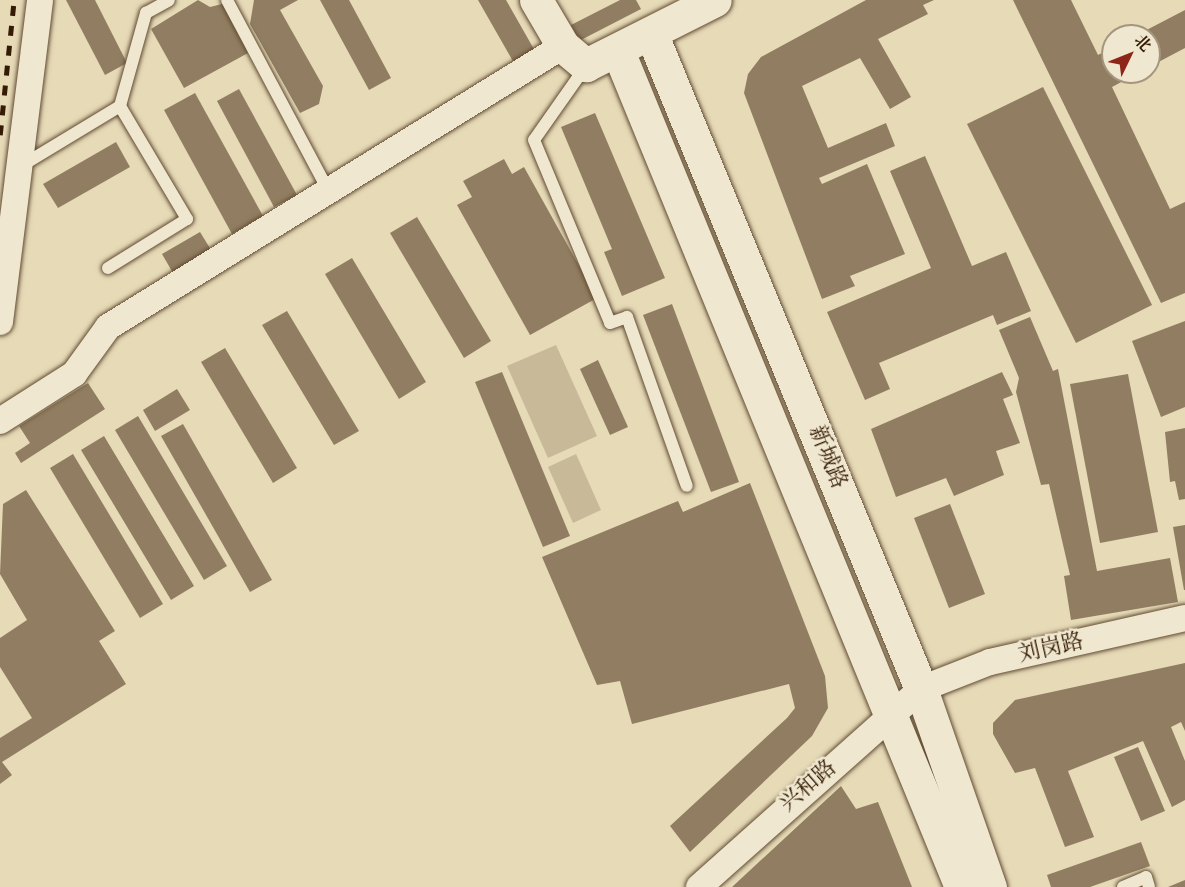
<!DOCTYPE html>
<html>
<head>
<meta charset="utf-8">
<style>
  body { margin:0 }
  #map { position:relative; width:1185px; height:887px; overflow:hidden; background:#e6dab7; font-family:"IM FELL Double Pica","Noto Serif SC",serif }
  div>[style] { position:absolute }
  .green>* { inset:0; background:#c8ba99 }
  .building>* { inset:0; background:#917e62 }
  .roads { filter:drop-shadow(0 0 2px #614b32) drop-shadow(0 0 2px #614b32) }
  .lane>* { height:12px; margin:-6px; padding:0 6px; transform-origin:6px; border-radius:6px; background:#efe7d0 }
  .street>* { height:26px; margin:-13px; padding:0 13px; transform-origin:13px; border-radius:13px; background:#efe7d0 }
  .secondary>* { height:33px; margin:-16.5px; padding:0 16.5px; transform-origin:16.5px; border-radius:16.5px; background:#efe7d0 }
  .rail>* { height:4.5px; margin-top:-2.25px; transform-origin:0; background:repeating-linear-gradient(90deg,#351b05 0 10px,transparent 0 20px) }
  span { translate:-50% -50%; white-space:nowrap; text-align:center; line-height:1.15; -webkit-text-stroke:5px #efe7d0; paint-order:stroke }
  .street-label { font-size:22px; color:#351b05 }
  .north { position:absolute; left:1101px; top:24px; width:60px; height:60px; box-sizing:border-box; background:#efe7d0; border:2px solid #a5957f; border-radius:50%; rotate:47deg; font-size:16px; font-weight:700; line-height:24px; text-align:center; color:#351b05 }
  .north::after { content:''; display:block; margin:auto; width:21px; height:27px; background:#8f2418; clip-path:polygon(50% 0,100% 100%,50% 72%,0 100%) }
</style>
</head>
<body>
<div id="map">
  <div class="green">
    <i style="clip-path:polygon(556px 345px,597px 436px,548px 458px,507px 366px)"></i>
    <i style="clip-path:polygon(576px 454px,601px 510px,573px 523px,548px 467px)"></i>
  </div>
  <div class="building">
    <i style="clip-path:polygon(66px 0,95px 0,127px 63px,105px 75px)"></i>
    <i style="clip-path:polygon(198px 0,210px 7px,226px 3px,248px 53px,184px 88px,151px 29px)"></i>
    <i style="clip-path:polygon(254px 0,298px 0,280px 10px,323px 86px,319px 104px,300px 113px,250px 24px)"></i>
    <i style="clip-path:polygon(320px 0,349px 0,391px 78px,369px 90px)"></i>
    <i style="clip-path:polygon(478px 0,506px 0,539px 58px,518px 70px)"></i>
    <i style="clip-path:polygon(620px 0,636px 0,641px 9px,579px 41px,571px 25px)"></i>
    <i style="clip-path:polygon(866px 0,934px 0,923px 5px,928px 14px,878px 39px,911px 97px,890px 109px,860px 58px,802px 86px,828px 148px,886px 123px,895px 146px,819px 178px,822px 184px,867px 164px,905px 254px,850px 276px,855px 286px,822px 299px,744px 93px,748px 74px,761px 57px)"></i>
    <i style="clip-path:polygon(1013px 0,1071px 0,1098px 55px,1113px 47px,1113px 72px,1140px 72px,1112px 87px,1170px 209px,1185px 202px,1185px 293px,1161px 303px)"></i>
    <i style="clip-path:polygon(1185px 10px,1185px 48px,1149px 67px,1149px 36px,1135px 36px)"></i>
    <i style="clip-path:polygon(1043px 87px,1152px 305px,1076px 343px,967px 124px)"></i>
    <i style="clip-path:polygon(239px 89px,297px 195px,274px 207px,217px 101px)"></i>
    <i style="clip-path:polygon(195px 93px,263px 216px,232px 234px,164px 110px)"></i>
    <i style="clip-path:polygon(595px 113px,665px 278px,622px 296px,604px 252px,612px 249px,561px 127px)"></i>
    <i style="clip-path:polygon(116px 142px,130px 167px,58px 208px,43px 184px)"></i>
    <i style="clip-path:polygon(925px 156px,972px 266px,1006px 252px,1031px 311px,997px 325px,993px 315px,879px 363px,890px 389px,865px 400px,827px 312px,931px 268px,890px 171px)"></i>
    <i style="clip-path:polygon(504px 159px,512px 174px,524px 167px,597px 298px,530px 335px,457px 205px,472px 197px,463px 181px)"></i>
    <i style="clip-path:polygon(417px 217px,491px 341px,464px 358px,390px 233px)"></i>
    <i style="clip-path:polygon(200px 232px,216px 258px,177px 280px,162px 254px)"></i>
    <i style="clip-path:polygon(352px 258px,426px 382px,399px 399px,325px 274px)"></i>
    <i style="clip-path:polygon(672px 304px,739px 482px,711px 492px,643px 315px)"></i>
    <i style="clip-path:polygon(287px 311px,359px 431px,334px 445px,262px 325px)"></i>
    <i style="clip-path:polygon(1030px 317px,1053px 371px,1058px 369px,1097px 571px,1170px 558px,1178px 602px,1071px 620px,1064px 576px,1070px 575px,1049px 484px,1041px 485px,1016px 392px,1019px 378px,999px 330px)"></i>
    <i style="clip-path:polygon(1185px 321px,1185px 407px,1161px 417px,1132px 341px)"></i>
    <i style="clip-path:polygon(225px 348px,297px 468px,273px 483px,201px 362px)"></i>
    <i style="clip-path:polygon(598px 360px,628px 427px,610px 435px,580px 369px)"></i>
    <i style="clip-path:polygon(502px 372px,570px 536px,543px 547px,475px 382px)"></i>
    <i style="clip-path:polygon(1002px 372px,1013px 395px,1003px 399px,1020px 443px,996px 451px,1004px 475px,954px 496px,946px 478px,896px 497px,871px 429px)"></i>
    <i style="clip-path:polygon(1128px 374px,1158px 532px,1100px 543px,1070px 384px)"></i>
    <i style="clip-path:polygon(88px 383px,105px 409px,21px 463px,15px 453px,30px 443px,19px 426px)"></i>
    <i style="clip-path:polygon(177px 389px,190px 410px,155px 431px,143px 410px)"></i>
    <i style="clip-path:polygon(138px 416px,227px 566px,204px 580px,115px 430px)"></i>
    <i style="clip-path:polygon(183px 424px,272px 580px,250px 592px,161px 436px)"></i>
    <i style="clip-path:polygon(1185px 428px,1185px 499px,1179px 500px,1175px 481px,1170px 482px,1165px 432px)"></i>
    <i style="clip-path:polygon(104px 436px,194px 586px,171px 600px,81px 450px)"></i>
    <i style="clip-path:polygon(73px 454px,163px 604px,140px 618px,50px 468px)"></i>
    <i style="clip-path:polygon(750px 483px,825px 676px,828px 708px,812px 736px,690px 852px,670px 826px,787px 718px,795px 708px,789px 684px,632px 724px,620px 681px,597px 685px,542px 557px,678px 501px,683px 512px)"></i>
    <i style="clip-path:polygon(26px 490px,115px 631px,99px 641px,126px 684px,2px 762px,12px 775px,0 784px,0 738px,32px 718px,0 667px,0 638px,27px 620px,0 574px,3px 504px)"></i>
    <i style="clip-path:polygon(950px 504px,985px 594px,949px 608px,914px 518px)"></i>
    <i style="clip-path:polygon(1185px 525px,1185px 590px,1184px 590px,1173px 527px)"></i>
    <i style="clip-path:polygon(1185px 663px,1185px 731px,1181px 722px,1171px 727px,1185px 761px,1185px 800px,1172px 807px,1143px 741px,1068px 771px,1094px 837px,1065px 847px,1035px 768px,1015px 773px,993px 734px,993px 723px,1015px 700px)"></i>
    <i style="clip-path:polygon(1138px 747px,1165px 811px,1141px 821px,1114px 757px)"></i>
    <i style="clip-path:polygon(841px 786px,856px 809px,878px 802px,912px 887px,732px 887px)"></i>
    <i style="clip-path:polygon(1141px 842px,1150px 866px,1090px 887px,1051px 887px,1047px 875px)"></i>
    <i style="clip-path:polygon(1185px 880px,1185px 887px,1168px 887px)"></i>
  </div>
  <div class="roads">
    <div class="lane">
      <i style="left:227px;top:0;width:217px;rotate:62deg"></i>
      <i style="left:586px;top:66px;width:90px;rotate:125.1deg"></i>
      <i style="left:534px;top:140px;width:198px;rotate:67.4deg"></i>
      <i style="left:610px;top:323px;width:18px;rotate:-19deg"></i>
      <i style="left:627px;top:317px;width:179px;rotate:70.5deg"></i>
      <i style="left:21px;top:166px;width:116px;rotate:-31.2deg"></i>
      <i style="left:120px;top:106px;width:97px;rotate:-74.4deg"></i>
      <i style="left:146px;top:13px;width:26px;rotate:-29deg"></i>
      <i style="left:108px;top:268px;width:93px;rotate:-31.8deg"></i>
      <i style="left:187px;top:219px;width:131px;rotate:-120.7deg"></i>
      <i style="left:1123px;top:887px;width:25px;rotate:-23deg"></i>
      <i style="left:1146px;top:877px;width:10px;rotate:73deg"></i>
    </div>
    <div class="street">
      <i style="left:0;top:322px;width:324px;rotate:-82.9deg"></i>
      <i style="left:0;top:421px;width:88px;rotate:-32.4deg"></i>
      <i style="left:74px;top:374px;width:58px;rotate:-54.1deg"></i>
      <i style="left:108px;top:327px;width:535px;rotate:-31.7deg"></i>
      <i style="left:699px;top:887px;width:297px;rotate:-41.7deg"></i>
      <i style="left:921px;top:689px;width:74px;rotate:-21.4deg"></i>
      <i style="left:990px;top:662px;width:200px;rotate:-12.7deg"></i>
    </div>
    <div class="secondary">
      <i style="left:536px;top:0;width:53px;rotate:59.6deg"></i>
      <i style="left:563px;top:46px;width:30px;rotate:40deg"></i>
      <i style="left:586px;top:65px;width:144px;rotate:-26.7deg"></i>
      <i style="left:651px;top:33px;width:709px;rotate:67.63deg"></i>
      <i style="left:921px;top:689px;width:210px;rotate:70.8deg"></i>
      <i style="left:618px;top:51px;width:904px;rotate:67.69deg"></i>
    </div>
  </div>
  <div class="rail">
    <i style="left:0;top:135px;width:136px;rotate:-84.1deg"></i>
  </div>
  <div class="street-label">
    <span style="left:828px;top:457px;rotate:68deg">新城路</span>
    <span style="left:1051px;top:648px;rotate:-13deg">刘岗路</span>
    <span style="left:808px;top:786px;rotate:-41deg">兴和路</span>
  </div>
  <div class="north">北</div>
</div>
</body>
</html>
